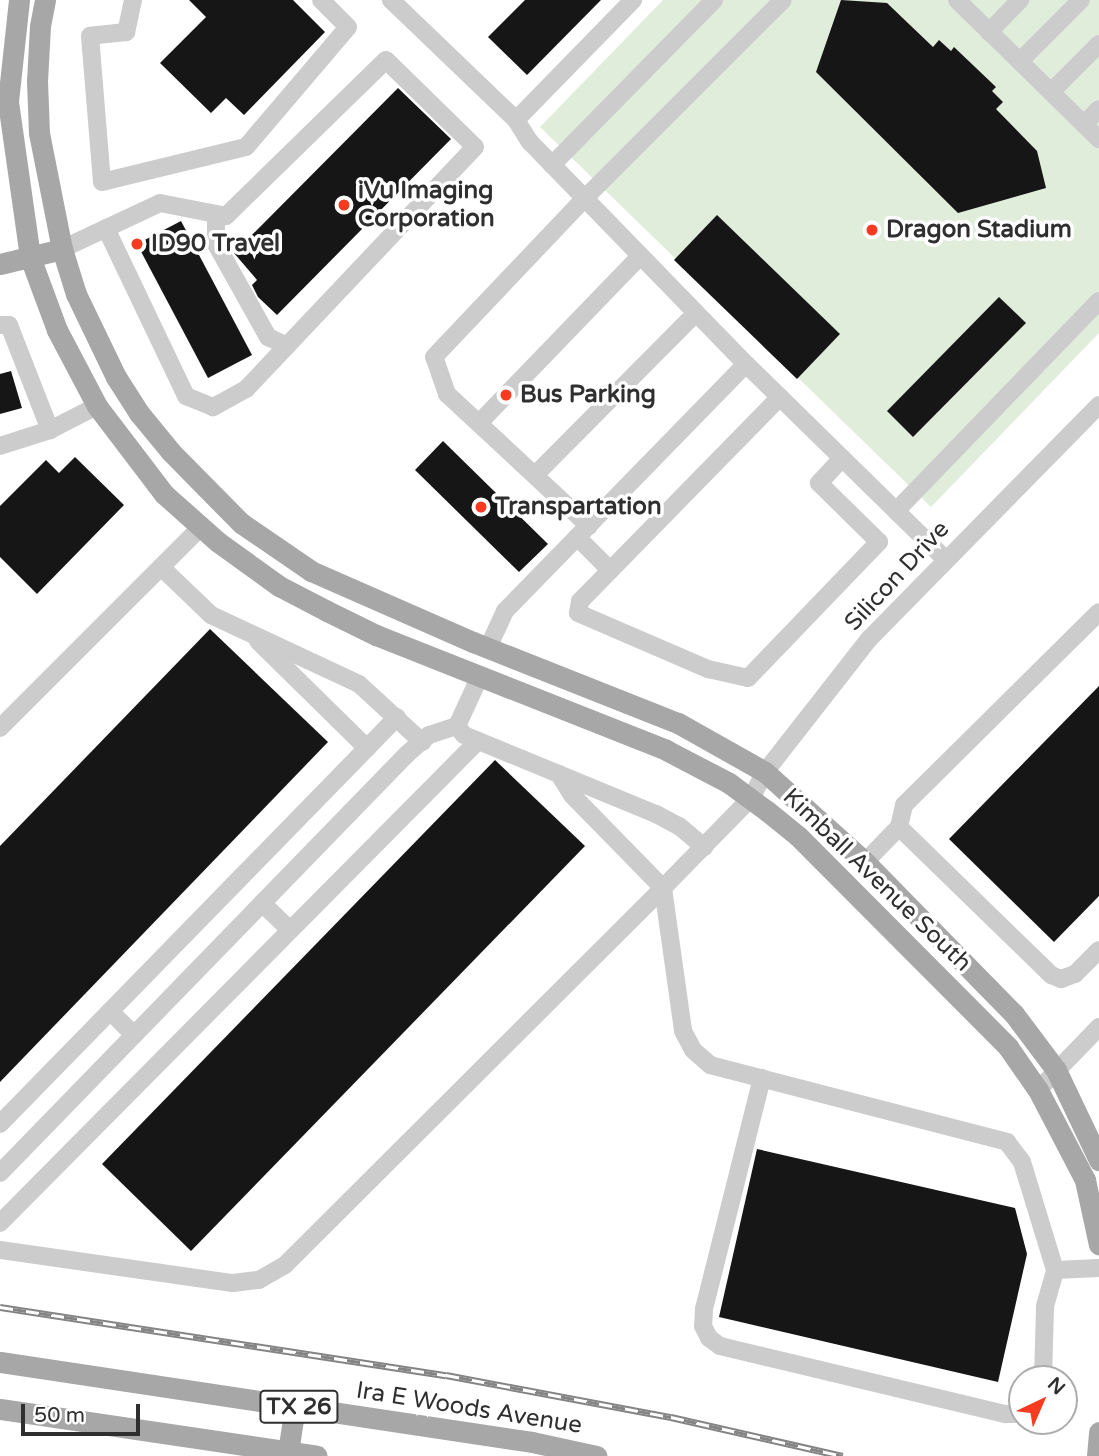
<!DOCTYPE html>
<html>
<head>
<meta charset="utf-8">
<style>
  body { margin:0 }
  #map { position:relative; width:1099px; height:1456px; overflow:hidden; background:#fff; font-family:"Varela Round",sans-serif }
  div>[style] { position:absolute }
  .green>* { inset:0; background:#e1eddb }
  .building>* { inset:0; background:#161616 }
  .minor>* { height:18px; margin:-9px; padding:0 9px; transform-origin:9px; border-radius:9px; background:#ccc }
  .major>* { height:21px; margin:-10.5px; padding:0 10.5px; transform-origin:10.5px; border-radius:10.5px; background:#a7a7a7 }
  .rail>* { height:7px; margin-top:-3.5px; transform-origin:0; background:repeating-linear-gradient(90deg,#fff 0 13px,#848484 0 26px); box-sizing:border-box; border-block:2px solid #848484 }
  .dots>* { width:19px; height:19px; translate:-50% -50%; box-sizing:border-box; border:4px solid #fff; border-radius:50% }
  span { translate:-50% -50%; white-space:nowrap; text-align:center; line-height:1.15; -webkit-text-stroke:7px #fff; paint-order:stroke }
  .shield-label span { padding:2px 5px; background:#fff; border:2px solid; border-radius:5px; -webkit-text-stroke-width:0 }
  .shield-label { font-size:23px; color:#2f2f2f; font-weight:700 }
  .poi-label { font-size:24px; color:#2f2f2f; font-weight:700 }
  .left { translate:0 -50%; text-align:left }
  .street-label { font-size:24px; color:#2f2f2f }
  .north { position:absolute; left:1008px; top:1365px; width:70px; height:70px; box-sizing:border-box; background:#fff; border:2px solid #acacac; border-radius:50%; rotate:44deg; font-size:19px; font-weight:700; line-height:28px; text-align:center; color:#2f2f2f }
  .north::after { content:''; display:block; margin:auto; width:24px; height:32px; background:#f73b20; clip-path:polygon(50% 0,100% 100%,50% 72%,0 100%) }
  .scale { position:absolute; left:21px; top:1404px; width:119px; height:32px; box-sizing:border-box; border:4px solid #2f2f2f; border-top:0; padding-left:9px; font-size:21px; line-height:24px; white-space:nowrap; color:#2f2f2f; -webkit-text-stroke:5px #fff; paint-order:stroke }
</style>
</head>
<body>
<div id="map">
  <div class="green">
    <i style="clip-path:polygon(663px 0,1099px 0,1099px 333px,931px 507px,540px 127px)"></i>
  </div>
  <div class="building">
    <i style="clip-path:polygon(189px 0,293px 0,325px 32px,244px 115px,226px 98px,211px 113px,160px 63px,206px 17px)"></i>
    <i style="clip-path:polygon(525px 0,601px 0,527px 75px,488px 37px)"></i>
    <i style="clip-path:polygon(841px 0,887px 3px,933px 47px,939px 40px,951px 51px,954px 47px,996px 87px,992px 91px,1003px 102px,996px 109px,1037px 151px,1046px 188px,958px 213px,816px 72px)"></i>
    <i style="clip-path:polygon(398px 88px,451px 139px,277px 315px,258px 297px,252px 285px,257px 280px,234px 253px)"></i>
    <i style="clip-path:polygon(717px 215px,840px 334px,797px 379px,674px 260px)"></i>
    <i style="clip-path:polygon(181px 221px,252px 355px,208px 378px,137px 244px)"></i>
    <i style="clip-path:polygon(999px 297px,1026px 323px,913px 437px,887px 411px)"></i>
    <i style="clip-path:polygon(11px 371px,22px 408px,0 414px,0 374px)"></i>
    <i style="clip-path:polygon(443px 441px,548px 544px,519px 572px,415px 470px)"></i>
    <i style="clip-path:polygon(75px 457px,124px 505px,37px 594px,0 557px,0 506px,46px 460px,59px 473px)"></i>
    <i style="clip-path:polygon(210px 629px,328px 742px,0 1082px,0 846px)"></i>
    <i style="clip-path:polygon(1099px 686px,1099px 896px,1054px 942px,949px 839px)"></i>
    <i style="clip-path:polygon(495px 760px,585px 846px,191px 1251px,102px 1164px)"></i>
    <i style="clip-path:polygon(757px 1149px,1015px 1208px,1027px 1254px,998px 1382px,719px 1317px)"></i>
  </div>
  <div class="minor">
    <i style="left:133px;top:0;width:33px;rotate:102deg"></i>
    <i style="left:126px;top:32px;width:36px;rotate:174deg"></i>
    <i style="left:90px;top:36px;width:146px;rotate:85.3deg"></i>
    <i style="left:102px;top:182px;width:148px;rotate:-13.7deg"></i>
    <i style="left:246px;top:147px;width:157px;rotate:-49.6deg"></i>
    <i style="left:348px;top:27px;width:38px;rotate:-135deg"></i>
    <i style="left:391px;top:0;width:173px;rotate:43.8deg"></i>
    <i style="left:516px;top:120px;width:168px;rotate:-45.7deg"></i>
    <i style="left:957px;top:0;width:199px;rotate:44.4deg"></i>
    <i style="left:989px;top:32px;width:45px;rotate:-45.9deg"></i>
    <i style="left:1020px;top:61px;width:86px;rotate:-45deg"></i>
    <i style="left:1051px;top:92px;width:68px;rotate:-45deg"></i>
    <i style="left:516px;top:120px;width:26px;rotate:58deg"></i>
    <i style="left:530px;top:142px;width:310px;rotate:45.8deg"></i>
    <i style="left:1084px;top:124px;width:21px;rotate:-45deg"></i>
    <i style="left:552px;top:165px;width:231px;rotate:-45.5deg"></i>
    <i style="left:216px;top:214px;width:30px;rotate:90deg"></i>
    <i style="left:216px;top:244px;width:107px;rotate:60.8deg"></i>
    <i style="left:268px;top:337px;width:21px;rotate:25deg"></i>
    <i style="left:62px;top:249px;width:108px;rotate:-25.1deg"></i>
    <i style="left:160px;top:203px;width:67px;rotate:11.1deg"></i>
    <i style="left:226px;top:216px;width:223px;rotate:-44.3deg"></i>
    <i style="left:386px;top:60px;width:124px;rotate:44.3deg"></i>
    <i style="left:475px;top:147px;width:333px;rotate:133.4deg"></i>
    <i style="left:246px;top:389px;width:38px;rotate:151deg"></i>
    <i style="left:213px;top:407px;width:29px;rotate:-158deg"></i>
    <i style="left:186px;top:396px;width:186px;rotate:-115.5deg"></i>
    <i style="left:0;top:325px;width:9px"></i>
    <i style="left:9px;top:325px;width:113px;rotate:68.7deg"></i>
    <i style="left:780px;top:397px;width:286px;rotate:134.4deg"></i>
    <i style="left:580px;top:601px;width:12px;rotate:99deg"></i>
    <i style="left:578px;top:613px;width:142px;rotate:23.3deg"></i>
    <i style="left:708px;top:669px;width:41px;rotate:12.7deg"></i>
    <i style="left:748px;top:678px;width:189px;rotate:-46.1deg"></i>
    <i style="left:879px;top:542px;width:84px;rotate:-135.5deg"></i>
    <i style="left:819px;top:483px;width:34px;rotate:-47deg"></i>
    <i style="left:1099px;top:405px;width:328px;rotate:134.5deg"></i>
    <i style="left:869px;top:639px;width:169px;rotate:128deg"></i>
    <i style="left:765px;top:772px;width:30px;rotate:118deg"></i>
    <i style="left:751px;top:798px;width:126px;rotate:134.4deg"></i>
    <i style="left:663px;top:888px;width:144px;rotate:82deg"></i>
    <i style="left:683px;top:1031px;width:21px;rotate:62deg"></i>
    <i style="left:693px;top:1050px;width:23px;rotate:41deg"></i>
    <i style="left:710px;top:1065px;width:307px;rotate:14.5deg"></i>
    <i style="left:1007px;top:1142px;width:25px;rotate:53deg"></i>
    <i style="left:1022px;top:1162px;width:113px;rotate:73deg"></i>
    <i style="left:1055px;top:1270px;width:44px;rotate:-2.6deg"></i>
    <i style="left:479px;top:423px;width:232px;rotate:-46deg"></i>
    <i style="left:0;top:446px;width:52px;rotate:-17.7deg"></i>
    <i style="left:50px;top:430px;width:53px;rotate:-27.1deg"></i>
    <i style="left:535px;top:475px;width:228px;rotate:-45.2deg"></i>
    <i style="left:896px;top:511px;width:292px;rotate:-46deg"></i>
    <i style="left:589px;top:526px;width:194px;rotate:-137.1deg"></i>
    <i style="left:447px;top:394px;width:39px;rotate:-109deg"></i>
    <i style="left:434px;top:357px;width:218px;rotate:-46.5deg"></i>
    <i style="left:584px;top:199px;width:281px;rotate:-45deg"></i>
    <i style="left:577px;top:537px;width:47px;rotate:45deg"></i>
    <i style="left:161px;top:567px;width:69px;rotate:43.8deg"></i>
    <i style="left:211px;top:615px;width:163px;rotate:25deg"></i>
    <i style="left:359px;top:684px;width:86px;rotate:42.6deg"></i>
    <i style="left:258px;top:641px;width:153px;rotate:44.5deg"></i>
    <i style="left:367px;top:748px;width:43px;rotate:-45.9deg"></i>
    <i style="left:488px;top:648px;width:41px;rotate:-65.3deg"></i>
    <i style="left:505px;top:611px;width:345px;rotate:-45.7deg"></i>
    <i style="left:746px;top:364px;width:279px;rotate:44.4deg"></i>
    <i style="left:480px;top:676px;width:55px;rotate:114.7deg"></i>
    <i style="left:457px;top:726px;width:11px;rotate:52deg"></i>
    <i style="left:464px;top:735px;width:208px;rotate:22.4deg"></i>
    <i style="left:656px;top:814px;width:26px;rotate:28deg"></i>
    <i style="left:679px;top:826px;width:33px;rotate:40deg"></i>
    <i style="left:0;top:728px;width:284px;rotate:-45deg"></i>
    <i style="left:899px;top:827px;width:212px;rotate:44.2deg"></i>
    <i style="left:1051px;top:975px;width:11px;rotate:22deg"></i>
    <i style="left:1061px;top:979px;width:15px;rotate:-20deg"></i>
    <i style="left:1075px;top:974px;width:34px;rotate:-45deg"></i>
    <i style="left:865px;top:862px;width:49px;rotate:-45.8deg"></i>
    <i style="left:899px;top:827px;width:23px;rotate:-77deg"></i>
    <i style="left:904px;top:805px;width:274px;rotate:-44.7deg"></i>
    <i style="left:262px;top:903px;width:39px;rotate:44deg"></i>
    <i style="left:110px;top:1011px;width:34px;rotate:45deg"></i>
    <i style="left:762px;top:1078px;width:238px;rotate:104.1deg"></i>
    <i style="left:704px;top:1309px;width:17px;rotate:93deg"></i>
    <i style="left:703px;top:1326px;width:13px;rotate:63deg"></i>
    <i style="left:709px;top:1338px;width:14px;rotate:36deg"></i>
    <i style="left:720px;top:1346px;width:294px;rotate:13.4deg"></i>
    <i style="left:1006px;top:1414px;width:16px"></i>
    <i style="left:1038px;top:1090px;width:88px;rotate:-45.9deg"></i>
    <i style="left:0;top:1124px;width:525px;rotate:-45.69deg"></i>
    <i style="left:0;top:1173px;width:584px;rotate:-45.83deg"></i>
    <i style="left:407px;top:754px;width:29px;rotate:-41deg"></i>
    <i style="left:429px;top:735px;width:29px;rotate:-18deg"></i>
    <i style="left:0;top:1223px;width:679px;rotate:-45.24deg"></i>
    <i style="left:0;top:1250px;width:235px;rotate:8.1deg"></i>
    <i style="left:233px;top:1283px;width:26px;rotate:-7deg"></i>
    <i style="left:259px;top:1280px;width:30px;rotate:-30deg"></i>
    <i style="left:285px;top:1265px;width:534px;rotate:-44.92deg"></i>
    <i style="left:663px;top:888px;width:130px;rotate:-134.4deg"></i>
    <i style="left:572px;top:795px;width:25px;rotate:-122deg"></i>
    <i style="left:1043px;top:1379px;width:73px;rotate:-88.4deg"></i>
    <i style="left:1045px;top:1306px;width:37px;rotate:-74deg"></i>
  </div>
  <div class="major">
    <i style="left:19px;top:0;width:103px;rotate:96.2deg"></i>
    <i style="left:8px;top:102px;width:157px;rotate:81.9deg"></i>
    <i style="left:30px;top:257px;width:78px;rotate:69.7deg"></i>
    <i style="left:57px;top:330px;width:86px;rotate:62.2deg"></i>
    <i style="left:97px;top:406px;width:111px;rotate:52.7deg"></i>
    <i style="left:164px;top:494px;width:72px;rotate:41.6deg"></i>
    <i style="left:218px;top:542px;width:75px;rotate:35.8deg"></i>
    <i style="left:279px;top:586px;width:54px;rotate:27.5deg"></i>
    <i style="left:327px;top:611px;width:55px;rotate:26.1deg"></i>
    <i style="left:376px;top:635px;width:312px;rotate:21.6deg"></i>
    <i style="left:666px;top:750px;width:71px;rotate:27.6deg"></i>
    <i style="left:729px;top:783px;width:47px;rotate:36.4deg"></i>
    <i style="left:767px;top:811px;width:40px;rotate:39deg"></i>
    <i style="left:798px;top:836px;width:298px;rotate:45.1deg"></i>
    <i style="left:1008px;top:1047px;width:52px;rotate:55.1deg"></i>
    <i style="left:1038px;top:1090px;width:102px;rotate:62.4deg"></i>
    <i style="left:1085px;top:1180px;width:66px;rotate:77.8deg"></i>
    <i style="left:45px;top:0;width:26px;rotate:101deg"></i>
    <i style="left:40px;top:26px;width:55px;rotate:93.1deg"></i>
    <i style="left:37px;top:81px;width:52px;rotate:87.8deg"></i>
    <i style="left:39px;top:133px;width:118px;rotate:78.8deg"></i>
    <i style="left:62px;top:249px;width:47px;rotate:72.7deg"></i>
    <i style="left:76px;top:294px;width:92px;rotate:64.3deg"></i>
    <i style="left:116px;top:377px;width:43px;rotate:57.4deg"></i>
    <i style="left:139px;top:413px;width:50px;rotate:50.6deg"></i>
    <i style="left:171px;top:452px;width:100px;rotate:45.4deg"></i>
    <i style="left:241px;top:523px;width:85px;rotate:34.4deg"></i>
    <i style="left:311px;top:571px;width:177px;rotate:23.7deg"></i>
    <i style="left:473px;top:642px;width:220px;rotate:21.6deg"></i>
    <i style="left:678px;top:723px;width:100px;rotate:29.4deg"></i>
    <i style="left:765px;top:772px;width:135px;rotate:42deg"></i>
    <i style="left:865px;top:862px;width:213px;rotate:45.6deg"></i>
    <i style="left:1014px;top:1014px;width:70px;rotate:53.1deg"></i>
    <i style="left:1056px;top:1070px;width:100px;rotate:64.5deg"></i>
    <i style="left:0;top:264px;width:64px;rotate:-13.6deg"></i>
    <i style="left:0;top:1362px;width:538px;rotate:8.55deg"></i>
    <i style="left:532px;top:1442px;width:66px;rotate:12.2deg"></i>
    <i style="left:0;top:1409px;width:320px;rotate:8.4deg"></i>
    <i style="left:288px;top:1452px;width:47px;rotate:-81.3deg"></i>
    <i style="left:1097px;top:1456px;width:24px;rotate:-85deg"></i>
  </div>
  <div class="rail">
    <i style="left:0;top:1307px;width:451px;rotate:8.7deg"></i>
    <i style="left:446px;top:1375px;width:229px;rotate:10.6deg"></i>
    <i style="left:671px;top:1417px;width:176px;rotate:12.8deg"></i>
  </div>
  <div class="dots">
    <i style="left:344px;top:205px;background:#f73b20"></i>
    <i style="left:872px;top:230px;background:#f73b20"></i>
    <i style="left:137px;top:244px;background:#f73b20"></i>
    <i style="left:506px;top:395px;background:#f73b20"></i>
    <i style="left:481px;top:507px;background:#f73b20"></i>
  </div>
  <div class="shield-label">
    <span style="left:299px;top:1407px">TX 26</span>
  </div>
  <div class="poi-label">
    <span class="left" style="left:358px;top:205px">iVu Imaging<br>Corporation</span>
    <span class="left" style="left:886px;top:230px">Dragon Stadium</span>
    <span class="left" style="left:151px;top:244px">ID90 Travel</span>
    <span class="left" style="left:520px;top:395px">Bus Parking</span>
    <span class="left" style="left:495px;top:507px">Transpartation</span>
  </div>
  <div class="street-label">
    <span style="left:897px;top:576px;rotate:-47deg">Silicon Drive</span>
    <span style="left:877px;top:880px;rotate:44deg">Kimball Avenue South</span>
    <span style="left:469px;top:1408px;rotate:9deg">Ira E Woods Avenue</span>
  </div>
  <div class="north">N</div>
  <div class="scale">50 m</div>
</div>
</body>
</html>
